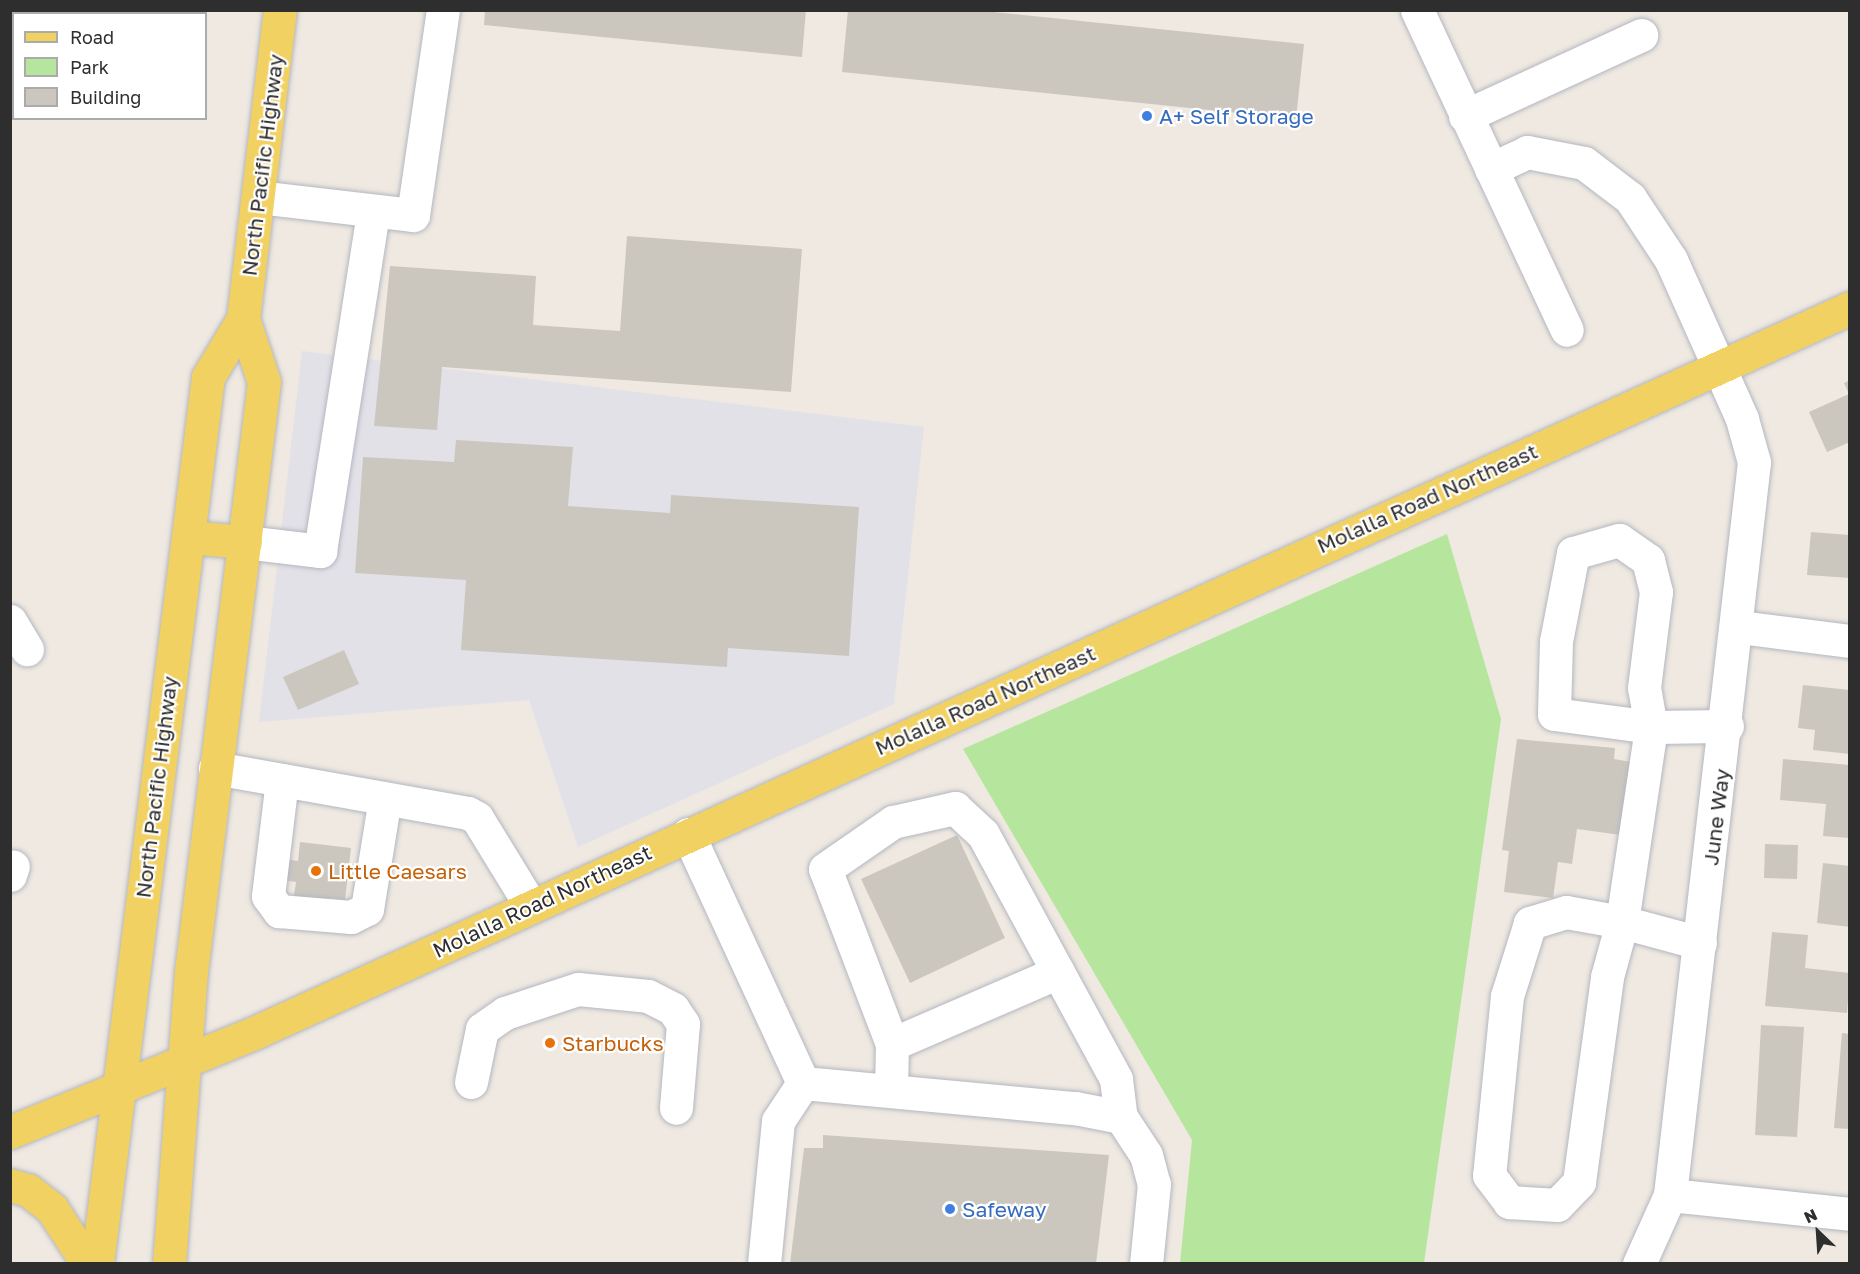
<!DOCTYPE html>
<html>
<head>
<meta charset="utf-8">
<style>
  body { margin:0 }
  #map { position:relative; width:1860px; height:1274px; overflow:hidden; background:#efe9e1; font-family:"Golos Text",sans-serif }
  div>[style] { position:absolute }
  .industrial>* { inset:0; background:#e3e1e8 }
  .green>* { inset:0; background:#b6e59e }
  .building>* { inset:0; background:#cbc7bf }
  .roads { filter:drop-shadow(0 0 2px #b4b7c1) drop-shadow(0 0 2px #b4b7c1) }
  .minor>* { height:33px; margin:-16.5px; padding:0 16.5px; transform-origin:16.5px; border-radius:16.5px; background:#fff }
  .major>* { height:33px; margin:-16.5px; padding:0 16.5px; transform-origin:16.5px; border-radius:16.5px; background:#f2d163 }
  .dots>* { width:16px; height:16px; translate:-50% -50%; box-sizing:border-box; border:3px solid #fff; border-radius:50% }
  span { translate:-50% -50%; white-space:nowrap; text-align:center; line-height:1.15; -webkit-text-stroke:4.5px #fff; paint-order:stroke }
  .shop-label { font-size:21px; color:#366cbe }
  .left { translate:0 -50%; text-align:left }
  .street-label { font-size:21px; color:#2e2e2e }
  .food-label { font-size:21px; color:#c56008 }
  .frame { position:absolute; inset:0; border:12px solid #2e2e2e; pointer-events:none }
  .legend { position:absolute; left:12px; top:12px; width:195px; height:108px; box-sizing:border-box; background:#fff; border:2px solid #ababab; margin:0; padding:8px 10px; list-style:none; font-size:18px; color:#2e2e2e }
  .legend li { display:flex; align-items:center; gap:12px; height:30px }
  .legend b { width:30px; border:2px solid #ababab }
  .north { position:absolute; left:1788px; top:1202px; width:60px; height:60px; -webkit-text-stroke:4px #fff; paint-order:stroke; rotate:335deg; font-size:16px; font-weight:700; line-height:24px; text-align:center; color:#2e2e2e }
  .north::after { content:''; display:block; margin:auto; width:21px; height:27px; background:#2e2e2e; clip-path:polygon(50% 0,100% 100%,50% 72%,0 100%) }
</style>
</head>
<body>
<div id="map">
  <div class="industrial">
    <i style="clip-path:polygon(302px 351px,924px 427px,894px 704px,578px 847px,529px 700px,259px 722px)"></i>
  </div>
  <div class="green">
    <i style="clip-path:polygon(1447px 534px,1501px 719px,1424px 1263px,1180px 1263px,1192px 1140px,963px 749px)"></i>
  </div>
  <div class="building">
    <i style="clip-path:polygon(485px 10px,806px 10px,802px 57px,484px 25px)"></i>
    <i style="clip-path:polygon(848px 10px,974px 10px,1304px 44px,1296px 119px,842px 72px)"></i>
    <i style="clip-path:polygon(627px 236px,802px 249px,791px 392px,442px 367px,437px 430px,374px 426px,390px 266px,536px 276px,533px 325px,620px 331px)"></i>
    <i style="clip-path:polygon(1850px 380px,1850px 442px,1827px 452px,1809px 412px,1849px 394px,1844px 383px)"></i>
    <i style="clip-path:polygon(456px 440px,573px 447px,568px 506px,670px 513px,671px 495px,859px 507px,849px 656px,728px 648px,727px 667px,461px 650px,466px 580px,355px 573px,363px 457px,454px 462px)"></i>
    <i style="clip-path:polygon(1811px 532px,1850px 535px,1850px 578px,1807px 575px)"></i>
    <i style="clip-path:polygon(344px 650px,359px 684px,298px 710px,283px 677px)"></i>
    <i style="clip-path:polygon(1803px 685px,1850px 690px,1850px 754px,1813px 750px,1815px 730px,1798px 728px)"></i>
    <i style="clip-path:polygon(1517px 739px,1615px 748px,1614px 759px,1631px 762px,1621px 835px,1577px 829px,1572px 864px,1558px 862px,1553px 898px,1504px 892px,1509px 851px,1502px 850px)"></i>
    <i style="clip-path:polygon(1783px 759px,1850px 765px,1850px 838px,1823px 836px,1826px 804px,1780px 800px)"></i>
    <i style="clip-path:polygon(957px 835px,1005px 938px,910px 983px,861px 879px)"></i>
    <i style="clip-path:polygon(300px 842px,351px 848px,345px 900px,330px 898px,329px 906px,293px 902px,296px 882px,283px 880px,285px 859px,298px 861px)"></i>
    <i style="clip-path:polygon(1765px 844px,1798px 845px,1797px 879px,1764px 878px)"></i>
    <i style="clip-path:polygon(1823px 863px,1850px 866px,1850px 927px,1817px 923px)"></i>
    <i style="clip-path:polygon(1772px 932px,1808px 935px,1805px 968px,1850px 973px,1847px 1013px,1765px 1006px)"></i>
    <i style="clip-path:polygon(1761px 1025px,1804px 1027px,1797px 1137px,1755px 1135px)"></i>
    <i style="clip-path:polygon(1842px 1033px,1850px 1034px,1850px 1129px,1834px 1128px)"></i>
    <i style="clip-path:polygon(823px 1135px,1109px 1155px,1096px 1264px,790px 1264px,804px 1148px,823px 1148px)"></i>
  </div>
  <div class="roads">
    <div class="minor">
      <i style="left:1417px;top:10px;width:353px;rotate:64.9deg"></i>
      <i style="left:1465px;top:116px;width:194px;rotate:-24.7deg"></i>
      <i style="left:1491px;top:169px;width:40px;rotate:-25deg"></i>
      <i style="left:1527px;top:152px;width:58px;rotate:10.9deg"></i>
      <i style="left:1584px;top:163px;width:58px;rotate:37.3deg"></i>
      <i style="left:1630px;top:198px;width:74px;rotate:56.5deg"></i>
      <i style="left:1671px;top:260px;width:174px;rotate:65.9deg"></i>
      <i style="left:1742px;top:419px;width:45px;rotate:74.4deg"></i>
      <i style="left:1754px;top:462px;width:738px;rotate:96.54deg"></i>
      <i style="left:1670px;top:1195px;width:76px;rotate:114.2deg"></i>
      <i style="left:258px;top:197px;width:156px;rotate:6.6deg"></i>
      <i style="left:413px;top:215px;width:207px;rotate:-81.7deg"></i>
      <i style="left:245px;top:542px;width:76px;rotate:6.8deg"></i>
      <i style="left:320px;top:551px;width:344px;rotate:-81.1deg"></i>
      <i style="left:10px;top:621px;width:33px;rotate:59deg"></i>
      <i style="left:1739px;top:627px;width:112px;rotate:7.2deg"></i>
      <i style="left:215px;top:768px;width:257px;rotate:10.1deg"></i>
      <i style="left:468px;top:813px;width:10px;rotate:29deg"></i>
      <i style="left:477px;top:818px;width:103px;rotate:58.5deg"></i>
      <i style="left:282px;top:780px;width:117px;rotate:96.9deg"></i>
      <i style="left:268px;top:896px;width:19px;rotate:54deg"></i>
      <i style="left:279px;top:911px;width:72px;rotate:4.8deg"></i>
      <i style="left:351px;top:917px;width:18px;rotate:-27deg"></i>
      <i style="left:367px;top:909px;width:112px;rotate:-80.8deg"></i>
      <i style="left:688px;top:834px;width:274px;rotate:65.2deg"></i>
      <i style="left:803px;top:1083px;width:45px;rotate:123.3deg"></i>
      <i style="left:778px;top:1121px;width:144px;rotate:95.6deg"></i>
      <i style="left:10px;top:875px;width:9px;rotate:-72deg"></i>
      <i style="left:1700px;top:943px;width:81px;rotate:-164.9deg"></i>
      <i style="left:1622px;top:922px;width:57px;rotate:-169.9deg"></i>
      <i style="left:1566px;top:912px;width:38px;rotate:163deg"></i>
      <i style="left:1530px;top:923px;width:77px;rotate:107.5deg"></i>
      <i style="left:1507px;top:996px;width:180px;rotate:95.7deg"></i>
      <i style="left:1489px;top:1175px;width:34px;rotate:53deg"></i>
      <i style="left:1509px;top:1202px;width:48px;rotate:3.6deg"></i>
      <i style="left:1557px;top:1205px;width:32px;rotate:-46deg"></i>
      <i style="left:1579px;top:1182px;width:207px;rotate:-82.2deg"></i>
      <i style="left:1607px;top:977px;width:57px;rotate:-74.7deg"></i>
      <i style="left:1622px;top:922px;width:197px;rotate:-81.5deg"></i>
      <i style="left:1651px;top:727px;width:40px;rotate:-100deg"></i>
      <i style="left:1644px;top:688px;width:97px;rotate:-82.9deg"></i>
      <i style="left:1656px;top:592px;width:33px;rotate:-104deg"></i>
      <i style="left:1648px;top:560px;width:35px;rotate:-145deg"></i>
      <i style="left:1619px;top:540px;width:48px;rotate:164.2deg"></i>
      <i style="left:1573px;top:553px;width:90px;rotate:100.9deg"></i>
      <i style="left:1556px;top:641px;width:73px;rotate:91.6deg"></i>
      <i style="left:1554px;top:714px;width:98px;rotate:7.6deg"></i>
      <i style="left:1651px;top:727px;width:76px;rotate:-0.8deg"></i>
      <i style="left:892px;top:1044px;width:181px;rotate:-23.4deg"></i>
      <i style="left:471px;top:1082px;width:54px;rotate:-78.3deg"></i>
      <i style="left:482px;top:1029px;width:28px;rotate:-35deg"></i>
      <i style="left:505px;top:1013px;width:77px;rotate:-18.2deg"></i>
      <i style="left:578px;top:989px;width:70px;rotate:5.7deg"></i>
      <i style="left:648px;top:996px;width:28px;rotate:27deg"></i>
      <i style="left:673px;top:1009px;width:18px;rotate:56deg"></i>
      <i style="left:683px;top:1024px;width:84px;rotate:94.8deg"></i>
      <i style="left:803px;top:1083px;width:273px;rotate:5.3deg"></i>
      <i style="left:1075px;top:1108px;width:47px;rotate:11.1deg"></i>
      <i style="left:1121px;top:1117px;width:45px;rotate:56.7deg"></i>
      <i style="left:1146px;top:1155px;width:30px;rotate:75deg"></i>
      <i style="left:1154px;top:1184px;width:80px;rotate:95.7deg"></i>
      <i style="left:891px;top:1091px;width:47px;rotate:-88.8deg"></i>
      <i style="left:892px;top:1044px;width:187px;rotate:-110.9deg"></i>
      <i style="left:825px;top:869px;width:83px;rotate:-34.7deg"></i>
      <i style="left:893px;top:822px;width:64px;rotate:-12.7deg"></i>
      <i style="left:955px;top:808px;width:38px;rotate:43deg"></i>
      <i style="left:983px;top:834px;width:279px;rotate:61.5deg"></i>
      <i style="left:1116px;top:1079px;width:38px;rotate:83deg"></i>
      <i style="left:1670px;top:1195px;width:181px;rotate:6deg"></i>
    </div>
    <div class="major">
      <i style="left:188px;top:537px;width:57px;rotate:5deg"></i>
      <i style="left:10px;top:1132px;width:266px;rotate:-22.1deg"></i>
      <i style="left:256px;top:1032px;width:1751px;rotate:-24.43deg"></i>
      <i style="left:10px;top:1185px;width:19px;rotate:16deg"></i>
      <i style="left:28px;top:1190px;width:31px;rotate:38deg"></i>
      <i style="left:52px;top:1209px;width:66px;rotate:56.8deg"></i>
      <i style="left:97px;top:1264px;width:894px;rotate:-82.87deg"></i>
      <i style="left:208px;top:377px;width:68px;rotate:-58.9deg"></i>
      <i style="left:243px;top:319px;width:311px;rotate:-83.2deg"></i>
      <i style="left:169px;top:1264px;width:293px;rotate:-85.7deg"></i>
      <i style="left:191px;top:972px;width:594px;rotate:-82.95deg"></i>
      <i style="left:264px;top:382px;width:66px;rotate:-108.4deg"></i>
    </div>
  </div>
  <div class="dots">
    <i style="left:1147px;top:116px;background:#3f7fe0"></i>
    <i style="left:316px;top:871px;background:#e8710a"></i>
    <i style="left:550px;top:1043px;background:#e8710a"></i>
    <i style="left:950px;top:1209px;background:#3f7fe0"></i>
  </div>
  <div class="shop-label">
    <span class="left" style="left:1159px;top:116px">A+ Self Storage</span>
    <span class="left" style="left:962px;top:1209px">Safeway</span>
  </div>
  <div class="street-label">
    <span style="left:262px;top:165px;rotate:-83deg">North Pacific Highway</span>
    <span style="left:1427px;top:498px;rotate:-24deg">Molalla Road Northeast</span>
    <span style="left:985px;top:700px;rotate:-24deg">Molalla Road Northeast</span>
    <span style="left:156px;top:787px;rotate:-83deg">North Pacific Highway</span>
    <span style="left:1716px;top:817px;rotate:-83deg">June Way</span>
    <span style="left:542px;top:901px;rotate:-25deg">Molalla Road Northeast</span>
  </div>
  <div class="food-label">
    <span class="left" style="left:328px;top:871px">Little Caesars</span>
    <span class="left" style="left:562px;top:1043px">Starbucks</span>
  </div>
  <div class="frame"></div>
  <ul class="legend">
  <li><b style="height:8px;background:#f2d163"></b>Road</li>
  <li><b style="height:16px;background:#b6e59e"></b>Park</li>
  <li><b style="height:16px;background:#cbc7bf"></b>Building</li>
  </ul>
  <div class="north">N</div>
</div>
</body>
</html>
